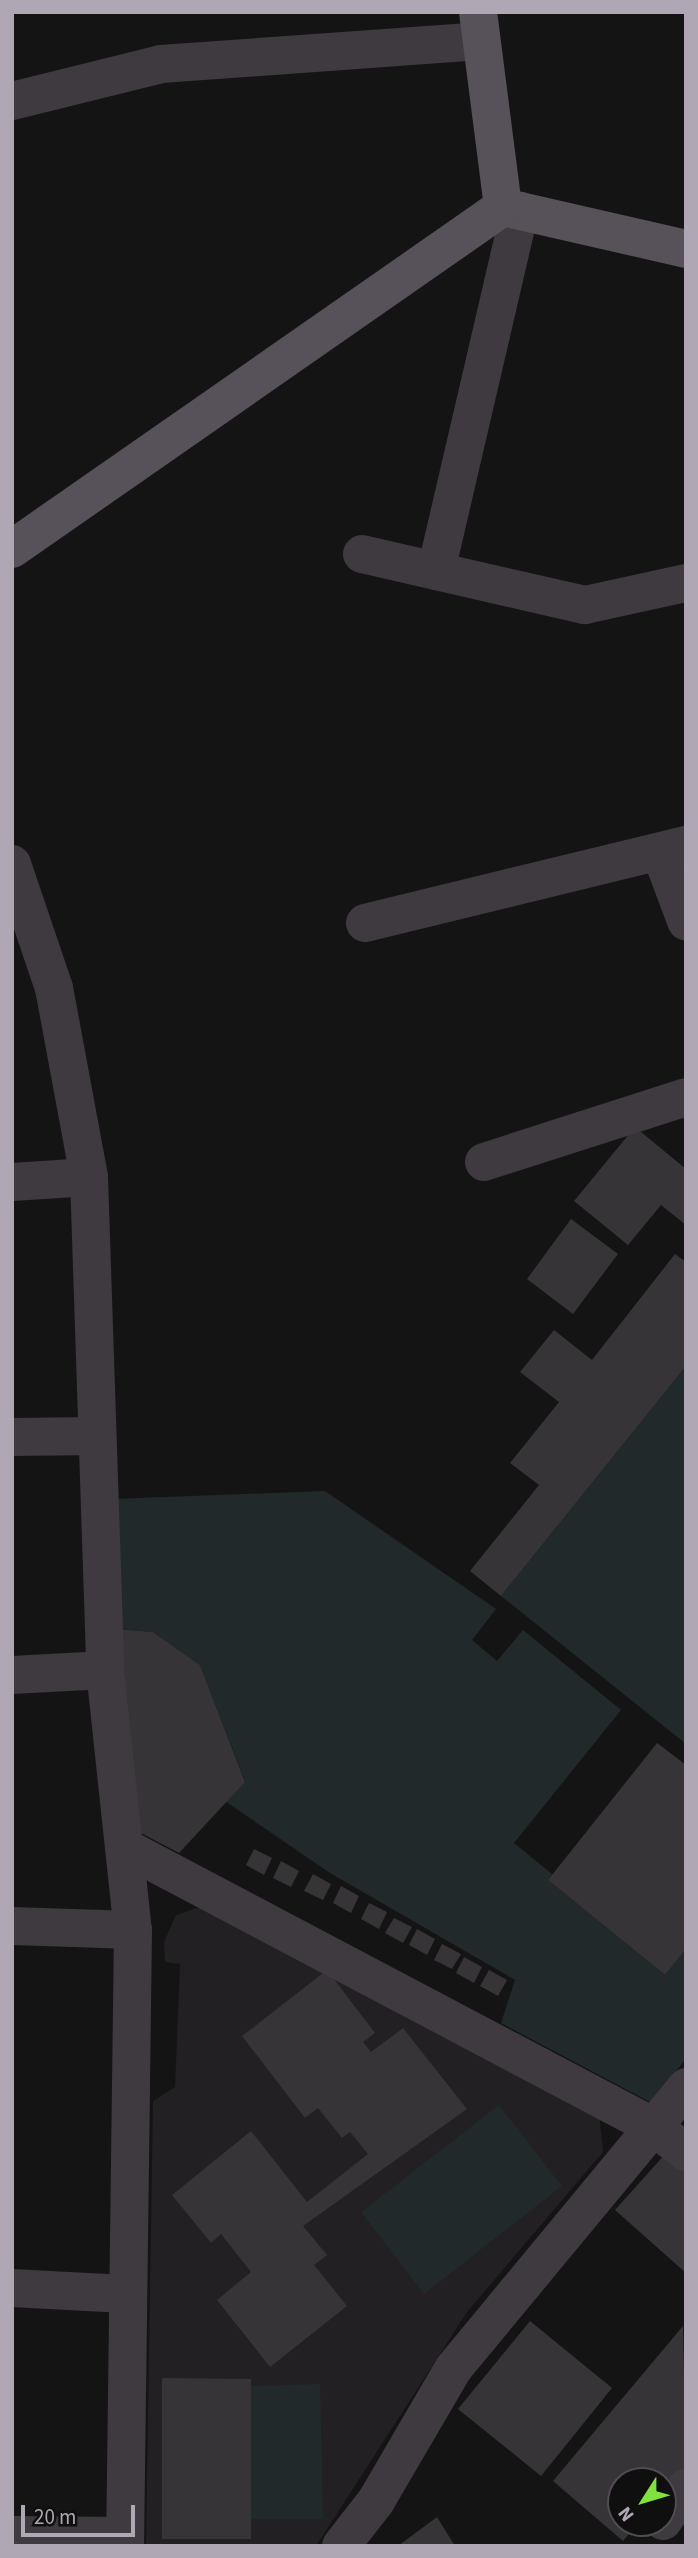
<!DOCTYPE html>
<html>
<head>
<meta charset="utf-8">
<style>
  body { margin:0 }
  #map { position:relative; width:698px; height:2558px; overflow:hidden; background:#151415; font-family:"Source Sans 3",sans-serif }
  div>[style] { position:absolute }
  .built>* { inset:0; background:#222022 }
  .green>* { inset:0; background:#22292a }
  .building>* { inset:0; background:#363437 }
  .minor>* { height:38px; margin:-19px; padding:0 19px; transform-origin:19px; border-radius:19px; background:#3e3a3f }
  .major>* { height:38px; margin:-19px; padding:0 19px; transform-origin:19px; border-radius:19px; background:#575159 }
  span { translate:-50% -50%; white-space:nowrap; text-align:center; line-height:1.15; -webkit-text-stroke:5px #100f10; paint-order:stroke }
  .frame { position:absolute; inset:0; border:14px solid #afa7b4; pointer-events:none }
  .north { position:absolute; left:607px; top:2467px; width:70px; height:70px; box-sizing:border-box; background:#100f10; border:2px solid #504c52; border-radius:50%; rotate:233deg; font-size:19px; font-weight:700; line-height:28px; text-align:center; color:#afa7b4 }
  .north::after { content:''; display:block; margin:auto; width:24px; height:32px; background:#7fe23f; clip-path:polygon(50% 0,100% 100%,50% 72%,0 100%) }
  .scale { position:absolute; left:21px; top:2505px; width:114px; height:32px; box-sizing:border-box; border:4px solid #afa7b4; border-top:0; padding-left:9px; font-size:21px; line-height:24px; white-space:nowrap; color:#afa7b4; -webkit-text-stroke:5px #100f10; paint-order:stroke }
</style>
</head>
<body>
<div id="map">
  <div class="built">
    <i style="clip-path:polygon(209px 1904px,599px 2113px,603px 2152px,467px 2312px,316px 2546px,146px 2546px,153px 2101px,175px 2087px,180px 1964px,165px 1962px,164px 1942px,176px 1915px)"></i>
  </div>
  <div class="green">
    <i style="clip-path:polygon(686px 1366px,686px 1744px,501px 1596px)"></i>
    <i style="clip-path:polygon(325px 1491px,496px 1609px,472px 1640px,497px 1661px,523px 1630px,621px 1710px,514px 1843px,552px 1874px,548px 1880px,665px 1975px,686px 1949px,686px 2059px,650px 2102px,501px 2023px,515px 1980px,330px 1873px,225px 1801px,245px 1781px,200px 1665px,153px 1632px,103px 1628px,112px 1499px)"></i>
    <i style="clip-path:polygon(499px 2105px,562px 2186px,424px 2294px,361px 2212px)"></i>
    <i style="clip-path:polygon(320px 2384px,323px 2519px,251px 2519px,251px 2386px)"></i>
  </div>
  <div class="building">
    <i style="clip-path:polygon(635px 1127px,686px 1169px,686px 1225px,661px 1205px,628px 1245px,574px 1201px)"></i>
    <i style="clip-path:polygon(571px 1219px,618px 1254px,573px 1314px,527px 1279px)"></i>
    <i style="clip-path:polygon(675px 1254px,686px 1262px,686px 1366px,501px 1596px,470px 1571px,539px 1485px,510px 1463px,559px 1402px,520px 1372px,554px 1330px,592px 1360px)"></i>
    <i style="clip-path:polygon(115px 1629px,153px 1632px,200px 1665px,245px 1782px,179px 1853px,141px 1833px)"></i>
    <i style="clip-path:polygon(657px 1743px,686px 1765px,686px 1949px,665px 1975px,548px 1880px)"></i>
    <i style="clip-path:polygon(254px 1849px,272px 1858px,264px 1875px,246px 1865px)"></i>
    <i style="clip-path:polygon(281px 1861px,299px 1871px,291px 1887px,273px 1878px)"></i>
    <i style="clip-path:polygon(313px 1874px,331px 1884px,323px 1900px,304px 1891px)"></i>
    <i style="clip-path:polygon(341px 1886px,359px 1896px,351px 1913px,333px 1903px)"></i>
    <i style="clip-path:polygon(369px 1903px,387px 1912px,379px 1929px,361px 1919px)"></i>
    <i style="clip-path:polygon(394px 1918px,412px 1927px,403px 1943px,385px 1933px)"></i>
    <i style="clip-path:polygon(417px 1929px,435px 1939px,427px 1955px,409px 1945px)"></i>
    <i style="clip-path:polygon(442px 1944px,461px 1954px,452px 1969px,434px 1960px)"></i>
    <i style="clip-path:polygon(464px 1957px,482px 1967px,474px 1983px,456px 1973px)"></i>
    <i style="clip-path:polygon(327px 1970px,375px 2033px,363px 2042px,371px 2052px,403px 2028px,467px 2109px,303px 2226px,327px 2255px,314px 2265px,347px 2306px,270px 2367px,217px 2300px,251px 2272px,221px 2234px,211px 2243px,172px 2195px,251px 2131px,307px 2202px,368px 2154px,350px 2132px,342px 2138px,318px 2108px,305px 2118px,242px 2036px)"></i>
    <i style="clip-path:polygon(489px 1970px,507px 1980px,498px 1996px,480px 1986px)"></i>
    <i style="clip-path:polygon(667px 2152px,686px 2169px,686px 2273px,615px 2210px)"></i>
    <i style="clip-path:polygon(530px 2321px,612px 2388px,541px 2476px,458px 2409px)"></i>
    <i style="clip-path:polygon(683px 2326px,686px 2467px,663px 2494px,663px 2481px,621px 2481px,621px 2523px,638px 2523px,623px 2541px,553px 2481px)"></i>
    <i style="clip-path:polygon(162px 2378px,251px 2379px,251px 2539px,162px 2539px)"></i>
    <i style="clip-path:polygon(437px 2517px,455px 2546px,398px 2546px)"></i>
  </div>
  <div class="minor">
    <i style="left:12px;top:101px;width:154px;rotate:-13.9deg"></i>
    <i style="left:161px;top:64px;width:320px;rotate:-4.1deg"></i>
    <i style="left:362px;top:554px;width:229px;rotate:12.9deg"></i>
    <i style="left:585px;top:605px;width:103px;rotate:-12.3deg"></i>
    <i style="left:436px;top:571px;width:370px;rotate:-76.9deg"></i>
    <i style="left:661px;top:854px;width:72px;rotate:69.5deg"></i>
    <i style="left:12px;top:864px;width:131px;rotate:71.3deg"></i>
    <i style="left:54px;top:988px;width:192px;rotate:79.5deg"></i>
    <i style="left:89px;top:1177px;width:493px;rotate:88.1deg"></i>
    <i style="left:105px;top:1670px;width:262px;rotate:83.9deg"></i>
    <i style="left:133px;top:1930px;width:616px;rotate:90.74deg"></i>
    <i style="left:365px;top:923px;width:330px;rotate:-13.7deg"></i>
    <i style="left:484px;top:1162px;width:212px;rotate:-17.8deg"></i>
    <i style="left:12px;top:1182px;width:77px;rotate:-3.7deg"></i>
    <i style="left:12px;top:1437px;width:85px;rotate:-0.7deg"></i>
    <i style="left:12px;top:1675px;width:93px;rotate:-3.1deg"></i>
    <i style="left:124px;top:1847px;width:597px;rotate:27.85deg"></i>
    <i style="left:652px;top:2126px;width:43px;rotate:37.4deg"></i>
    <i style="left:12px;top:1926px;width:121px;rotate:1.9deg"></i>
    <i style="left:12px;top:2288px;width:113px;rotate:3deg"></i>
    <i style="left:663px;top:2521px;width:41px;rotate:-55.9deg"></i>
    <i style="left:12px;top:2535px;width:112px;rotate:0.5deg"></i>
    <i style="left:341px;top:2546px;width:57px;rotate:-52.1deg"></i>
    <i style="left:376px;top:2501px;width:153px;rotate:-59.7deg"></i>
    <i style="left:453px;top:2369px;width:366px;rotate:-50.4deg"></i>
  </div>
  <div class="major">
    <i style="left:503px;top:207px;width:188px;rotate:12.9deg"></i>
    <i style="left:12px;top:549px;width:598px;rotate:-34.86deg"></i>
    <i style="left:503px;top:207px;width:197px;rotate:-97.3deg"></i>
  </div>
  <div class="frame"></div>
  <div class="north">N</div>
  <div class="scale">20 m</div>
</div>
</body>
</html>
